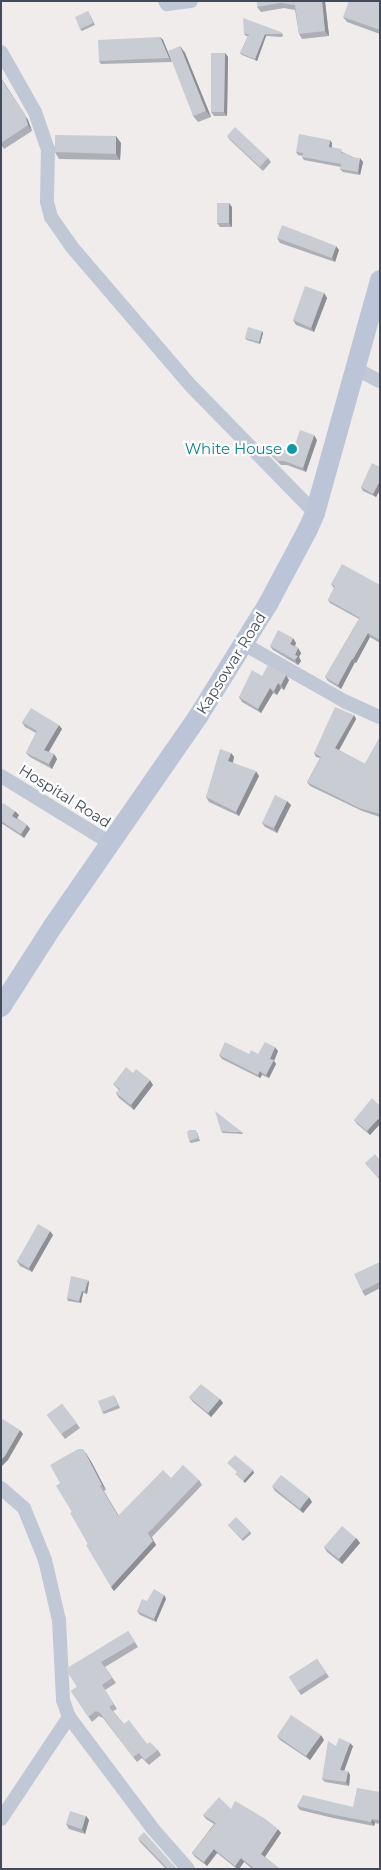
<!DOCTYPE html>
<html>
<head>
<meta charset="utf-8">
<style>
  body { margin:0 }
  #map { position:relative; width:381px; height:1870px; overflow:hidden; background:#efeceb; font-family:Montserrat,sans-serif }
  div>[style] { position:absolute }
  .minor>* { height:14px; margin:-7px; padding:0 7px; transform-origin:7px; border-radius:7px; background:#c0c8d5 }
  .secondary>* { height:20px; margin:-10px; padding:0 10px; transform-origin:10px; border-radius:10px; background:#bcc5d7 }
  .wall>* { inset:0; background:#aeafb6 }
  .shaded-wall>* { inset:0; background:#8d8f94 }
  .building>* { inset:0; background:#caccd4 }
  .dots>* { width:14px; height:14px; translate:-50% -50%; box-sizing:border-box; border:2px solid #fff; border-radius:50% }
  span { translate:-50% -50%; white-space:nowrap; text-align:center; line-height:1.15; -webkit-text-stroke:4.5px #fff; paint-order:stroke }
  .culture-label { font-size:15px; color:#0d838f }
  .right { translate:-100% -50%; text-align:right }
  .street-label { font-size:15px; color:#434b5a }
  .frame { position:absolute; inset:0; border:2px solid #434b5a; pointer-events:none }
</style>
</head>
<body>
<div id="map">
  <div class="minor">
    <i style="left:165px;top:1px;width:4px;rotate:56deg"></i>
    <i style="left:167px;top:4px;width:24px;rotate:-7deg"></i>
    <i style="left:1px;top:52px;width:69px;rotate:60.5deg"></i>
    <i style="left:35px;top:112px;width:39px;rotate:71deg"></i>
    <i style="left:48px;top:149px;width:53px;rotate:91.1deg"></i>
    <i style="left:47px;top:202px;width:16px;rotate:75deg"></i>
    <i style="left:51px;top:217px;width:35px;rotate:55deg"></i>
    <i style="left:71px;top:246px;width:186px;rotate:49.4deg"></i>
    <i style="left:192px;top:387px;width:176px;rotate:45.7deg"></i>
    <i style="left:356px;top:369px;width:27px;rotate:27deg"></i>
    <i style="left:242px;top:643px;width:120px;rotate:29.6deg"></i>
    <i style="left:346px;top:702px;width:37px;rotate:24deg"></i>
    <i style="left:1px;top:776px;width:130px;rotate:31.5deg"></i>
    <i style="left:1px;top:1488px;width:30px;rotate:41deg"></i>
    <i style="left:24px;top:1508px;width:56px;rotate:68deg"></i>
    <i style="left:45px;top:1560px;width:62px;rotate:76.9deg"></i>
    <i style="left:59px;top:1620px;width:80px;rotate:87.1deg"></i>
    <i style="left:63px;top:1700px;width:18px;rotate:71deg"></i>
    <i style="left:69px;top:1717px;width:140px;rotate:53.1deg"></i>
    <i style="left:153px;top:1829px;width:53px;rotate:48.8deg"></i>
    <i style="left:1px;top:1819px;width:123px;rotate:-56.3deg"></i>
  </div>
  <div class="secondary">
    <i style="left:1px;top:1007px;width:96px;rotate:-57.3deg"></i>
    <i style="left:53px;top:926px;width:257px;rotate:-55.3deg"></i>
    <i style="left:199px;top:715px;width:131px;rotate:-58.1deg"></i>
    <i style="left:268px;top:604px;width:85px;rotate:-61.9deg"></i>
    <i style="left:308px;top:529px;width:17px;rotate:-66deg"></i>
    <i style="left:315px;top:513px;width:242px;rotate:-74.4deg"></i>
  </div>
  <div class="wall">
    <i style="clip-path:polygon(257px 1px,325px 1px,329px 36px,302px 39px,299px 34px,295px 10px,284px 8px,261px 12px,257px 7px)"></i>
    <i style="clip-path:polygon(380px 1px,380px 34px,347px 22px,343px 17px)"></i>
    <i style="clip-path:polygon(88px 11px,95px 25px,82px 31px,80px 29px)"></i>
    <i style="clip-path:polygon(281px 32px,283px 35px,282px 37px,266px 36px,257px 61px,242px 55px,240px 53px,248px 36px,246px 36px,244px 34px)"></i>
    <i style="clip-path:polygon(160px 37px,163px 40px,172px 62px,101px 64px,99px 61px)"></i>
    <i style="clip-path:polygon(180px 46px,185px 53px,211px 117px,198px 122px,193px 116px)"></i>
    <i style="clip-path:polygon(225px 53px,228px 57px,227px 116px,214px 116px,211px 112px)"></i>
    <i style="clip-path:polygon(1px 78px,28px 120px,32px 131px,4px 149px,1px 145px)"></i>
    <i style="clip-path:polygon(227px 136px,268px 158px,271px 162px,263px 171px,230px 140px)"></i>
    <i style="clip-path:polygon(121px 143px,120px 160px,59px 159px,55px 152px)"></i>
    <i style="clip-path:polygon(332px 143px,332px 147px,363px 162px,360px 175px,343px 172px,340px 169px,341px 167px,304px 160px,302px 157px,303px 156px,298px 155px,296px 152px)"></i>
    <i style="clip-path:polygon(232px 207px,232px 227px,220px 227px,217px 223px)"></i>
    <i style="clip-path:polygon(277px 238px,339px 250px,335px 262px,280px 243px)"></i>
    <i style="clip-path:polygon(324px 293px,327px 298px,314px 332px,296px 325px,293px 320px)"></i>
    <i style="clip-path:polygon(262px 331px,263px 333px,260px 344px,247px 340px,245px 338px)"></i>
    <i style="clip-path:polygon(317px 440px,306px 472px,287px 465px,281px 465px,267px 451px,264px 447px,294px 448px)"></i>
    <i style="clip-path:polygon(380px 467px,380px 490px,376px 497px,363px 491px,361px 487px)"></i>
    <i style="clip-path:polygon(331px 584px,380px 585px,380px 643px,370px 637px,356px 663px,355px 662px,341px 689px,328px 681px,325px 677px,359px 619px,330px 603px,328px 600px,334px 588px)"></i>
    <i style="clip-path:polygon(296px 643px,295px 646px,298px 648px,301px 653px,299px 657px,301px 661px,298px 665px,273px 650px,270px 646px)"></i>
    <i style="clip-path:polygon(262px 676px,289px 680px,284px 690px,281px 688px,277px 695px,273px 693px,261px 713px,242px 702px,239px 697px)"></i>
    <i style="clip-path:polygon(354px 715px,356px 719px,339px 750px,365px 764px,380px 737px,380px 817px,362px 811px,310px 786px,307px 782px,320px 758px,316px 757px,314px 753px)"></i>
    <i style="clip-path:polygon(22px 722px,62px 729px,49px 752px,54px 754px,57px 759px,52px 769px,30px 757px,26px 753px,36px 733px,25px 727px)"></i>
    <i style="clip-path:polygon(231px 753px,234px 757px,233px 763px,259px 776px,239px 816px,209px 802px,206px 797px)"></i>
    <i style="clip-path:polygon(1px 805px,19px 815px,17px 818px,27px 825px,30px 829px,24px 838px,1px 823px)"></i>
    <i style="clip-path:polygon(291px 805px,277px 833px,265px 827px,262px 823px)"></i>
    <i style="clip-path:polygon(278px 1051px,274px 1061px,276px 1064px,269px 1078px,262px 1075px,260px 1078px,222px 1059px,219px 1055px,258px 1054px)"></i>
    <i style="clip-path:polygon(133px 1073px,153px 1085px,134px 1110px,119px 1098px,116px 1093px,119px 1090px,113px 1084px)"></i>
    <i style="clip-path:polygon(380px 1106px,380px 1124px,370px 1135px,357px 1124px,354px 1120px)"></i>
    <i style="clip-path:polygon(221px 1131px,242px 1132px,243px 1134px,223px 1133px)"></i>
    <i style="clip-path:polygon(197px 1132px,200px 1141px,191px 1143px,189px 1141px)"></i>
    <i style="clip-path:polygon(380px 1160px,380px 1180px,365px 1163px)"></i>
    <i style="clip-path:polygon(53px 1235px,32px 1272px,20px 1266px,17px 1261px)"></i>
    <i style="clip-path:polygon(380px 1262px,380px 1288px,365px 1296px,362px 1291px)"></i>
    <i style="clip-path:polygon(89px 1282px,87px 1294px,83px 1293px,81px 1303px,68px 1301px,67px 1298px)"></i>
    <i style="clip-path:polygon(115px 1397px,120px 1408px,104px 1414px,102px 1412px)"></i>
    <i style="clip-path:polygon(189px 1397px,220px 1399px,223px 1403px,211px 1417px,193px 1402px)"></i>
    <i style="clip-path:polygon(62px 1404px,80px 1428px,65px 1439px,47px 1415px)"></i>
    <i style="clip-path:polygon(86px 1453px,106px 1490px,104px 1491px,119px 1516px,171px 1478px,199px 1480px,202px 1485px,152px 1537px,156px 1545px,114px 1591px,88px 1544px,72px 1512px,60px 1483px)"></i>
    <i style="clip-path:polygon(272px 1486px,312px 1502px,303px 1513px,275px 1491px)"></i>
    <i style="clip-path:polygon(228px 1525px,250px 1531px,251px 1534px,243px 1541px)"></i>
    <i style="clip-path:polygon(356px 1538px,360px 1543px,342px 1564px,327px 1552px,324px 1547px)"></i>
    <i style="clip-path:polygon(164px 1595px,166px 1599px,156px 1622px,140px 1615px,137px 1611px)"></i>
    <i style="clip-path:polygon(128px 1631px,138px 1647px,105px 1667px,116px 1683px,105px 1690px,117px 1709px,113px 1711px,124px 1724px,147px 1744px,158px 1750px,161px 1755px,149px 1765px,142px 1758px,137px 1762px,103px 1718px,99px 1716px,92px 1722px,71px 1691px,77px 1687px)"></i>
    <i style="clip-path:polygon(317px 1659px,329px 1677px,301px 1695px,289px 1677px)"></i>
    <i style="clip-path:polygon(277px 1736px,324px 1740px,310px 1760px,280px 1740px)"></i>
    <i style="clip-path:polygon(336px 1746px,353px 1746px,344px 1771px,350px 1775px,349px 1786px,325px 1782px,322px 1779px)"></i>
    <i style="clip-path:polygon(380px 1792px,380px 1824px,375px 1823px,374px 1826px,333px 1818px,300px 1810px,297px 1806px,353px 1807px)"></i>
    <i style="clip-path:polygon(231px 1809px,281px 1833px,265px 1857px,280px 1869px,252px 1869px,244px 1862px,239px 1869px,237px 1869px,217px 1853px,207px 1866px,195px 1857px,192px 1853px,214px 1824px,206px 1819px,203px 1815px)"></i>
    <i style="clip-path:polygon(86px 1816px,89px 1820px,85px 1834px,69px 1829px,66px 1824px)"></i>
    <i style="clip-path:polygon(138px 1838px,177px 1869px,166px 1869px,140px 1842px)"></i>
  </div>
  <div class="shaded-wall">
    <i style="clip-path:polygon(322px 1px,325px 1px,329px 36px,325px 31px)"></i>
    <i style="clip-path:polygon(265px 34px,266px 36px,257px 61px,255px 59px)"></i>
    <i style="clip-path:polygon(160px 37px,163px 40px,172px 62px,169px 58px)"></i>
    <i style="clip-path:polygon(180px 46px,185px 53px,211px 117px,206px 111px)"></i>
    <i style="clip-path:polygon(225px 53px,228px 57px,227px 116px,224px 112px)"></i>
    <i style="clip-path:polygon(1px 78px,28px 120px,32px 131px,28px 125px)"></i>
    <i style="clip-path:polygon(116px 136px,121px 143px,120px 160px,116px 154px)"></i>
    <i style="clip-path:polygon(330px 140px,332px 143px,331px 150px,329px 147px)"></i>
    <i style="clip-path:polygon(360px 158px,363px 162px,360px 175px,358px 172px)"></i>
    <i style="clip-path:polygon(229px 203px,232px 207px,232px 227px,229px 223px)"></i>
    <i style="clip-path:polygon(336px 246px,339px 250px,335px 262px,332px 258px)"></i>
    <i style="clip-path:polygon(324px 293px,327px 298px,314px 332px,311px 328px)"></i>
    <i style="clip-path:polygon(262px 331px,263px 333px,260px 344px,259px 342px)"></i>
    <i style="clip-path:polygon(314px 435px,317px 440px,306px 472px,303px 468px)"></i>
    <i style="clip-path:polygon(380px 481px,380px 490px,376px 497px,373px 494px)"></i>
    <i style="clip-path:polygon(368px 633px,370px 637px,356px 663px,353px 659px)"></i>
    <i style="clip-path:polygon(293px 638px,296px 643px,294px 648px,290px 644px)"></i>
    <i style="clip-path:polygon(298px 648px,301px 653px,299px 657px,301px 661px,298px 665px,295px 660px,295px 655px)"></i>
    <i style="clip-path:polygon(352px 659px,355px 662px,341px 689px,338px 685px)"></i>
    <i style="clip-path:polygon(286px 675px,289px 680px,284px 690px,281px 685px)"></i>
    <i style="clip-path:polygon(278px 683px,281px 688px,277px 695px,274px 691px)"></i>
    <i style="clip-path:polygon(270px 688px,273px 693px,261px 713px,258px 709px)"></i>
    <i style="clip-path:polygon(354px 715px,356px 719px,338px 752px,335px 748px)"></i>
    <i style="clip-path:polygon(59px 725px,62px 729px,47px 754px,44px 750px)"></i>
    <i style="clip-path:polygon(231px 753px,234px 757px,232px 765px,228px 761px)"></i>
    <i style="clip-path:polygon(54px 754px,57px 759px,52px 769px,49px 764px)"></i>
    <i style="clip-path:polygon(256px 771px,259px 776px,239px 816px,236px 812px)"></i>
    <i style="clip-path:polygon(287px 801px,291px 805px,277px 833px,274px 828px)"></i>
    <i style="clip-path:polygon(15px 811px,19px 815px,16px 820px,12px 816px)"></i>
    <i style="clip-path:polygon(27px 825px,30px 829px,24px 838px,21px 834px)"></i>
    <i style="clip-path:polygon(275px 1047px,278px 1051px,274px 1061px,276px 1064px,269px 1078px,266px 1075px,270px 1059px)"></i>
    <i style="clip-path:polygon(260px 1071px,262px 1075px,260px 1078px,258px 1075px)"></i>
    <i style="clip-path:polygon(150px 1080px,153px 1085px,134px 1110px,131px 1105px)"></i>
    <i style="clip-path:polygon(378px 1119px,380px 1122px,380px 1124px,370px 1135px,367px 1131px)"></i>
    <i style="clip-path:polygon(50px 1231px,53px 1235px,32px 1272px,29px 1268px)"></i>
    <i style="clip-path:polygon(88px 1280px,89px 1282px,87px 1294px,85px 1291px)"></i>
    <i style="clip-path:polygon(82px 1291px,83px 1293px,81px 1303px,79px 1301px)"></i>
    <i style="clip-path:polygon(220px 1399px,223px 1403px,211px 1417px,208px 1413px)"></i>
    <i style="clip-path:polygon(20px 1430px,23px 1434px,8px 1460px,1px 1467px,1px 1460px)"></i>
    <i style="clip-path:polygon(83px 1449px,92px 1463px,106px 1490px,102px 1485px)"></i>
    <i style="clip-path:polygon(253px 1470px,254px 1473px,245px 1483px,243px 1481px)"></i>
    <i style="clip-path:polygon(309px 1497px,312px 1502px,303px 1513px,300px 1509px)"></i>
    <i style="clip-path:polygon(148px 1533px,156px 1545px,114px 1591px,111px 1587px)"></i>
    <i style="clip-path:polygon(356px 1538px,360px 1543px,342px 1564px,339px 1559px)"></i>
    <i style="clip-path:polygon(164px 1595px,166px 1599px,156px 1622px,154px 1619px)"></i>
    <i style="clip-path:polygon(321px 1735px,324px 1740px,310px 1760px,306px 1756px)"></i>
    <i style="clip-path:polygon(350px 1743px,353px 1746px,343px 1774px,340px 1770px)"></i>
    <i style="clip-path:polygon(348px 1771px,350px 1775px,349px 1786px,346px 1782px)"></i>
    <i style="clip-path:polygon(86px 1816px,89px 1820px,85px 1834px,82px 1829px)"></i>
    <i style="clip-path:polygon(372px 1819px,375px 1823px,374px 1826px,371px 1822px)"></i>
    <i style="clip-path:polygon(278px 1829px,281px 1833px,264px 1858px,261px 1854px)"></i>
    <i style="clip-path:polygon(214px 1849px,217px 1853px,207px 1866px,204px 1862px)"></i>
    <i style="clip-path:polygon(241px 1858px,244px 1862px,239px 1869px,237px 1869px,235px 1866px)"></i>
  </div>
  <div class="building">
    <i style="clip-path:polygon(257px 1px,322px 1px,325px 31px,299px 34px,295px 5px,280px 3px,257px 7px)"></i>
    <i style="clip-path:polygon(349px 1px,380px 1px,380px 30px,343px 17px)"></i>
    <i style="clip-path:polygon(88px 11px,93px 23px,80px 29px,75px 17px)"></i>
    <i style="clip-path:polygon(243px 18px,281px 32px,281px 34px,265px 34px,255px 59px,240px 53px,249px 34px,244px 34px)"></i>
    <i style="clip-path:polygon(160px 37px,169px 58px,99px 61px,98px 40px)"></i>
    <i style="clip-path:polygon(180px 46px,206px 111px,193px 116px,168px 51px)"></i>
    <i style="clip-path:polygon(211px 53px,225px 53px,224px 112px,211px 112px)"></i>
    <i style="clip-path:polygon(1px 79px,25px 114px,28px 125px,1px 143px)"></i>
    <i style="clip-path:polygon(235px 127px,268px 158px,260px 167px,227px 136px)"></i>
    <i style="clip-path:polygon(299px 134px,330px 140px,329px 147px,342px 149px,341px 153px,350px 155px,350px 157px,360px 158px,358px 172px,340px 169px,341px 164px,302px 157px,303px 153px,296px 152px)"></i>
    <i style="clip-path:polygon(55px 135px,116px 136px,116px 154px,55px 152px)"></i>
    <i style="clip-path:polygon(217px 203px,229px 203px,229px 223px,217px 223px)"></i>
    <i style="clip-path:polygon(282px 225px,336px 246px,332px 258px,277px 238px)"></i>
    <i style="clip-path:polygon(305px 286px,324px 293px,311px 328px,293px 320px)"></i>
    <i style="clip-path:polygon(248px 327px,262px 331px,259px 342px,245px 338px)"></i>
    <i style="clip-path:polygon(300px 430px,314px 435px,303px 468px,284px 461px,278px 461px,264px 447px,294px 448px)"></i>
    <i style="clip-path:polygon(372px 463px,380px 467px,380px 481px,373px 494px,361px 487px)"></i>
    <i style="clip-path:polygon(342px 564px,380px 585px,380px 640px,368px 633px,353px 659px,352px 659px,338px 685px,325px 677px,360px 618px,328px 600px,335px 586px,331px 584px)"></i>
    <i style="clip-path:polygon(278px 630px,293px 638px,290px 644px,298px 648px,295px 655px,298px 656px,295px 660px,270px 646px)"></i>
    <i style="clip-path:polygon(268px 665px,286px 675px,281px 685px,278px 683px,274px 691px,270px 688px,258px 709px,239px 697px,252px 670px,262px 676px)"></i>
    <i style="clip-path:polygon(335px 707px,354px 715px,335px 748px,365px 764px,380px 737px,380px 798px,379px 800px,380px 801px,380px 814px,359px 808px,307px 782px,321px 757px,314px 753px)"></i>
    <i style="clip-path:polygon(31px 708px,59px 725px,44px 750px,54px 754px,49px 764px,26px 753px,37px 731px,22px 722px)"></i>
    <i style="clip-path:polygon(220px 749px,231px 753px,228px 761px,256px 771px,236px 812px,206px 797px)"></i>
    <i style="clip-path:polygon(275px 795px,287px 801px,274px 828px,262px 823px)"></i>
    <i style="clip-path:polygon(3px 803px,15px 811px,12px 816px,27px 825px,21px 834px,1px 821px,1px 805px)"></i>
    <i style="clip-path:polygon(225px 1042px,249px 1054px,251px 1050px,258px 1054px,265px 1042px,275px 1047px,270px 1059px,274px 1060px,266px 1075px,260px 1071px,258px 1075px,219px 1055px)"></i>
    <i style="clip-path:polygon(126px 1067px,133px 1073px,136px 1069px,150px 1080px,131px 1105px,116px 1093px,120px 1089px,113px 1084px)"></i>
    <i style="clip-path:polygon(372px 1098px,380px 1106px,380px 1121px,378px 1119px,367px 1131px,354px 1120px)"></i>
    <i style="clip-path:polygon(215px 1111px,242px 1132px,221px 1131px)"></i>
    <i style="clip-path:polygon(189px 1130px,196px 1130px,198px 1138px,189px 1141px,187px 1132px)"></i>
    <i style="clip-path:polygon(375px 1154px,380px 1160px,380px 1175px,378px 1177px,365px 1163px)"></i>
    <i style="clip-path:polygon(38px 1224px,50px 1231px,29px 1268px,17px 1261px)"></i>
    <i style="clip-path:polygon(380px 1262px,380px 1282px,362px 1291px,354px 1274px)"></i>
    <i style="clip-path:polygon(71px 1276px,88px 1280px,85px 1291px,82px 1291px,79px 1301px,67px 1298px)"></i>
    <i style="clip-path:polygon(201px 1384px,220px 1399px,208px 1413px,189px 1397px)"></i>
    <i style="clip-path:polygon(114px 1395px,118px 1405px,102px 1412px,98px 1401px)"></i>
    <i style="clip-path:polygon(62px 1404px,77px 1423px,61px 1434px,47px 1415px)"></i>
    <i style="clip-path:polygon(1px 1418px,20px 1430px,5px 1456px,1px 1460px)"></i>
    <i style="clip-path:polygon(78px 1449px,83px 1449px,88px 1458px,102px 1485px,100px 1486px,118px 1516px,163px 1470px,171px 1478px,183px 1465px,199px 1480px,148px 1533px,153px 1541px,111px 1587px,86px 1545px,88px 1544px,70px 1513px,72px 1512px,56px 1486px,60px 1483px,50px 1465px)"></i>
    <i style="clip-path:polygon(235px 1455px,253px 1470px,243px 1481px,235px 1474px,237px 1472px,227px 1463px)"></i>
    <i style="clip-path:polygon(281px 1475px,309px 1497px,300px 1509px,272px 1486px)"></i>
    <i style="clip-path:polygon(236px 1517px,250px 1531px,242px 1539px,228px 1525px)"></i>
    <i style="clip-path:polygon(342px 1526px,356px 1538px,339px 1559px,324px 1547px)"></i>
    <i style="clip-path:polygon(154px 1589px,164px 1595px,154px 1619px,137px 1611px,142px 1599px,147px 1601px)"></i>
    <i style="clip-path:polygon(128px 1631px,135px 1642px,101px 1662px,112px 1678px,102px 1685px,114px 1704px,109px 1707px,124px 1724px,129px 1720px,147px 1744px,150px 1742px,158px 1750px,145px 1760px,139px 1753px,133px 1757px,100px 1713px,96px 1711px,88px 1717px,71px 1691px,77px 1687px,67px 1671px,67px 1668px)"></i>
    <i style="clip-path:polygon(317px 1659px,326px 1673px,298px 1691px,289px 1677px)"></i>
    <i style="clip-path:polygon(291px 1715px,321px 1735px,306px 1756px,277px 1736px)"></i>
    <i style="clip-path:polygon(339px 1738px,350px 1743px,340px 1770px,348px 1771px,346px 1782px,322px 1779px,328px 1741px,336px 1746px)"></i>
    <i style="clip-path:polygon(357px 1788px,380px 1792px,380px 1820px,372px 1819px,371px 1822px,330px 1814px,297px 1806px,303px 1795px,353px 1807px)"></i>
    <i style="clip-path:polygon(219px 1797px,231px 1809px,235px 1801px,264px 1818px,278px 1829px,261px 1854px,280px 1869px,255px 1869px,241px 1858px,235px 1866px,214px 1849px,204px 1862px,192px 1853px,216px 1823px,203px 1815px)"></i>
    <i style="clip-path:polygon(70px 1811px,86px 1816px,82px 1829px,66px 1824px)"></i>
    <i style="clip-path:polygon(144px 1832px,177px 1869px,168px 1869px,138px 1838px)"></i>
  </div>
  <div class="dots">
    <i style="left:292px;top:449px;background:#0f9aa8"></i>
  </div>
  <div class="culture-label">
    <span class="right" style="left:282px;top:449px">White House</span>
  </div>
  <div class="street-label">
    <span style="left:231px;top:663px;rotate:-58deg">Kapsowar Road</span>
    <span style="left:65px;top:796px;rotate:32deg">Hospital Road</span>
  </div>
  <div class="frame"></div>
</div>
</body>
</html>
